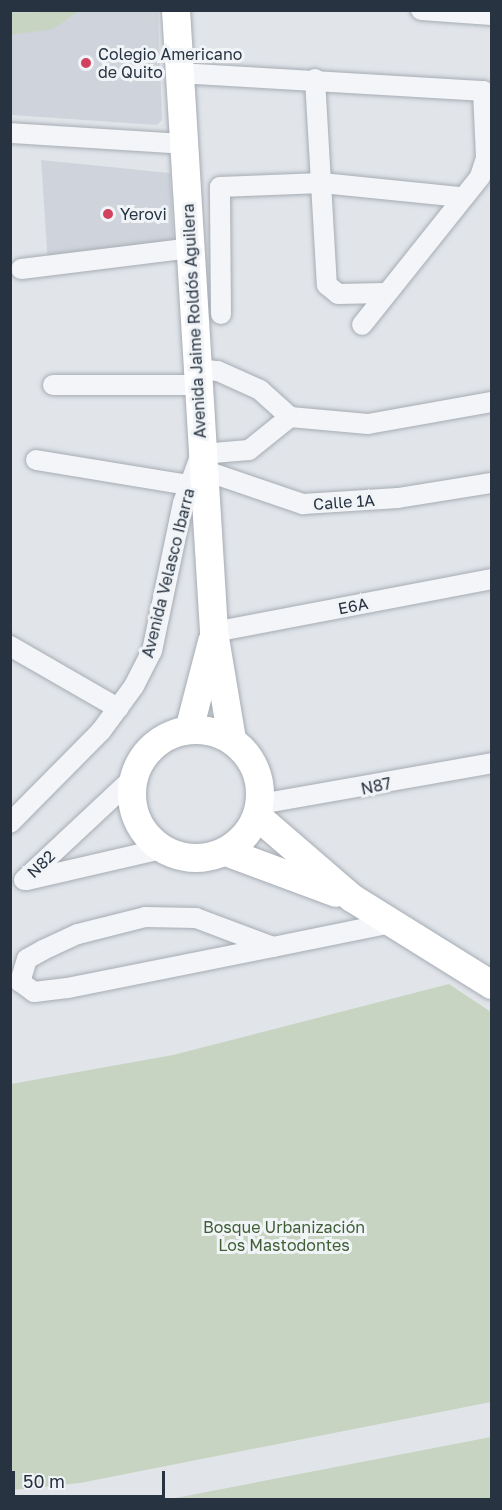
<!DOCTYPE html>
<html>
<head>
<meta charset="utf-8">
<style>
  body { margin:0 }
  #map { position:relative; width:502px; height:1510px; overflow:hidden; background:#e1e5ea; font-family:"Golos Text",sans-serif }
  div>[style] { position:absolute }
  .built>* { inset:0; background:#cfd4dc }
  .green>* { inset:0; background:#c7d4c1 }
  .roads { filter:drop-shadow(0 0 2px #a6acb4) drop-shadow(0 0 2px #a6acb4) }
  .street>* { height:20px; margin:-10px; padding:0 10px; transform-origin:10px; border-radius:10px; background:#f4f5f8 }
  .secondary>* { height:28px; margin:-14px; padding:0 14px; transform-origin:14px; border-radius:14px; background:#fff }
  .secondary>.ring { margin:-14px; padding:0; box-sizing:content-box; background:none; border:28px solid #fff; border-radius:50% }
  .dots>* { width:16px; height:16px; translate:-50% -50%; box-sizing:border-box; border:3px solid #f0f4f7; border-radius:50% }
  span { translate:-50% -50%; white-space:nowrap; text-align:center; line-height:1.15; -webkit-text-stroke:6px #f0f4f7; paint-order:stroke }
  .poi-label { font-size:16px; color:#283342 }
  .left { translate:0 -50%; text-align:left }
  .street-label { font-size:16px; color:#283342 }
  .park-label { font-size:16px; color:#3f5e35 }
  .frame { position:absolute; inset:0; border:12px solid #283342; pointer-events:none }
  .scale { position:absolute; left:12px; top:1471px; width:153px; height:27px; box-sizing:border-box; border:3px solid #283342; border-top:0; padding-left:8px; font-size:18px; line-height:21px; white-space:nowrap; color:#283342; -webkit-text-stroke:4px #f0f4f7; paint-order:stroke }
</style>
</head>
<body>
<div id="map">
  <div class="built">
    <i style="clip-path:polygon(10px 11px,158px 11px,162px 120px,157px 125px,11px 115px)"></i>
    <i style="clip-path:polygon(41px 160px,170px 173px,174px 250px,48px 265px)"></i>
  </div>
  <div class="green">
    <i style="clip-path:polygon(79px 11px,53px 29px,11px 35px,11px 13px)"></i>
    <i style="clip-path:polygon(449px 984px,491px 1012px,491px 1402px,80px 1483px,11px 1490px,11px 1084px,173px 1055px)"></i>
    <i style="clip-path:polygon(491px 1437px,491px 1499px,170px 1499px)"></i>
  </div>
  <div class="roads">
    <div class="street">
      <i style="left:421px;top:10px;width:71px;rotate:4deg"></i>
      <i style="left:180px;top:73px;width:304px;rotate:3.4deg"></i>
      <i style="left:483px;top:91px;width:67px;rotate:87.4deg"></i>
      <i style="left:486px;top:158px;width:20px;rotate:108deg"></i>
      <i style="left:480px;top:177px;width:189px;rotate:128.6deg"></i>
      <i style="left:315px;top:79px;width:206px;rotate:86.7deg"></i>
      <i style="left:327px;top:285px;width:14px;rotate:39deg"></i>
      <i style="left:338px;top:294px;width:47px;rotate:-1.2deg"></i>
      <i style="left:10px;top:133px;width:175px;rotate:3.6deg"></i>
      <i style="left:21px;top:269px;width:171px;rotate:-7deg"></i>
      <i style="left:221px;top:314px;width:127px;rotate:-90.5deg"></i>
      <i style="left:220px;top:187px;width:102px;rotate:-2.2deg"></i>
      <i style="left:322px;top:183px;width:140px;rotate:5.8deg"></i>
      <i style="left:198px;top:369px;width:20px;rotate:6deg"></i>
      <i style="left:218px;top:371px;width:46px;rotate:24.3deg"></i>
      <i style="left:260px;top:390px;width:40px;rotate:42deg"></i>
      <i style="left:290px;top:417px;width:78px;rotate:5.1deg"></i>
      <i style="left:368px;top:424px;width:126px;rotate:-10.1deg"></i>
      <i style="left:53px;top:385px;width:145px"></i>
      <i style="left:36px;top:460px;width:155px;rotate:9.3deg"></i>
      <i style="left:203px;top:470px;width:106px;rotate:18.8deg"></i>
      <i style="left:303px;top:504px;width:95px;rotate:-3.6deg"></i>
      <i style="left:398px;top:498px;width:95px;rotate:-9.1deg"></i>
      <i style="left:214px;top:632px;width:283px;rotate:-10.8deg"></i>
      <i style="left:10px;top:646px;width:125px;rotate:29.9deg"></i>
      <i style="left:260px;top:804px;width:236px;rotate:-10deg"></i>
      <i style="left:10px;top:823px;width:129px;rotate:-45.3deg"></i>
      <i style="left:101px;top:731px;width:56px;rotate:-53.7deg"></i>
      <i style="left:134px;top:686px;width:39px;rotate:-63deg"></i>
      <i style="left:152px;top:651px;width:151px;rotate:-78.2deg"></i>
      <i style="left:183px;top:503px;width:52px;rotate:-69.8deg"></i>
      <i style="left:201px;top:454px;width:48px;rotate:-4.8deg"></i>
      <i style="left:249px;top:450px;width:53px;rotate:-38.8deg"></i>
      <i style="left:24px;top:880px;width:151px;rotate:-43.1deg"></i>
      <i style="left:27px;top:880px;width:138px;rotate:-13deg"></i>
      <i style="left:273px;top:947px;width:210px;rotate:168.7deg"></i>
      <i style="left:67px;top:988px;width:33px;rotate:173deg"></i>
      <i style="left:34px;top:992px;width:17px;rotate:-144deg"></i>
      <i style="left:20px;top:982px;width:24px;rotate:-73deg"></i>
      <i style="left:27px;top:959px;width:18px;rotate:-29deg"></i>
      <i style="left:43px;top:950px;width:38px;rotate:-25deg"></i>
      <i style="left:78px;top:934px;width:69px;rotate:-14.2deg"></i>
      <i style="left:145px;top:917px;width:51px;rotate:1.1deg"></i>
      <i style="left:196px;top:918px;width:82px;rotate:20.6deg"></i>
      <i style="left:273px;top:947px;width:120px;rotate:-11.5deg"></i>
    </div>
    <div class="secondary">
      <i style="left:176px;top:10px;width:623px;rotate:86.5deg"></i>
      <i style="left:214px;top:632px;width:109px;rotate:80.5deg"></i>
      <i class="ring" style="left:132px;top:730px;width:100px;height:100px"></i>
      <i style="left:189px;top:730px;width:91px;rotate:-75.4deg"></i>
      <i style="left:257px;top:816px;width:125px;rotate:40.8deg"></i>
      <i style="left:352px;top:898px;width:165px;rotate:31.9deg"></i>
      <i style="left:226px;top:852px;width:117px;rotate:20.4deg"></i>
    </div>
  </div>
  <div class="dots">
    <i style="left:86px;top:63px;background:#d2425f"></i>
    <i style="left:108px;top:214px;background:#d2425f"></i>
  </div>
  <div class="poi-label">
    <span class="left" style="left:98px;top:63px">Colegio Americano<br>de Quito</span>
    <span class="left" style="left:120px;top:214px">Yerovi</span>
  </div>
  <div class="street-label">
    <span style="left:194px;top:321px;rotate:-93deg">Avenida Jaime Roldós Aguilera</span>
    <span style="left:344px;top:502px;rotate:-4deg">Calle 1A</span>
    <span style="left:168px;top:573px;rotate:-76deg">Avenida Velasco Ibarra</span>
    <span style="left:353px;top:606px;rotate:-11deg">E6A</span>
    <span style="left:376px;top:786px;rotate:-12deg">N87</span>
    <span style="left:41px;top:864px;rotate:-44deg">N82</span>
  </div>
  <div class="park-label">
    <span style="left:284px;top:1236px">Bosque Urbanización<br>Los Mastodontes</span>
  </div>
  <div class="frame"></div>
  <div class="scale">50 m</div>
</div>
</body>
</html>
